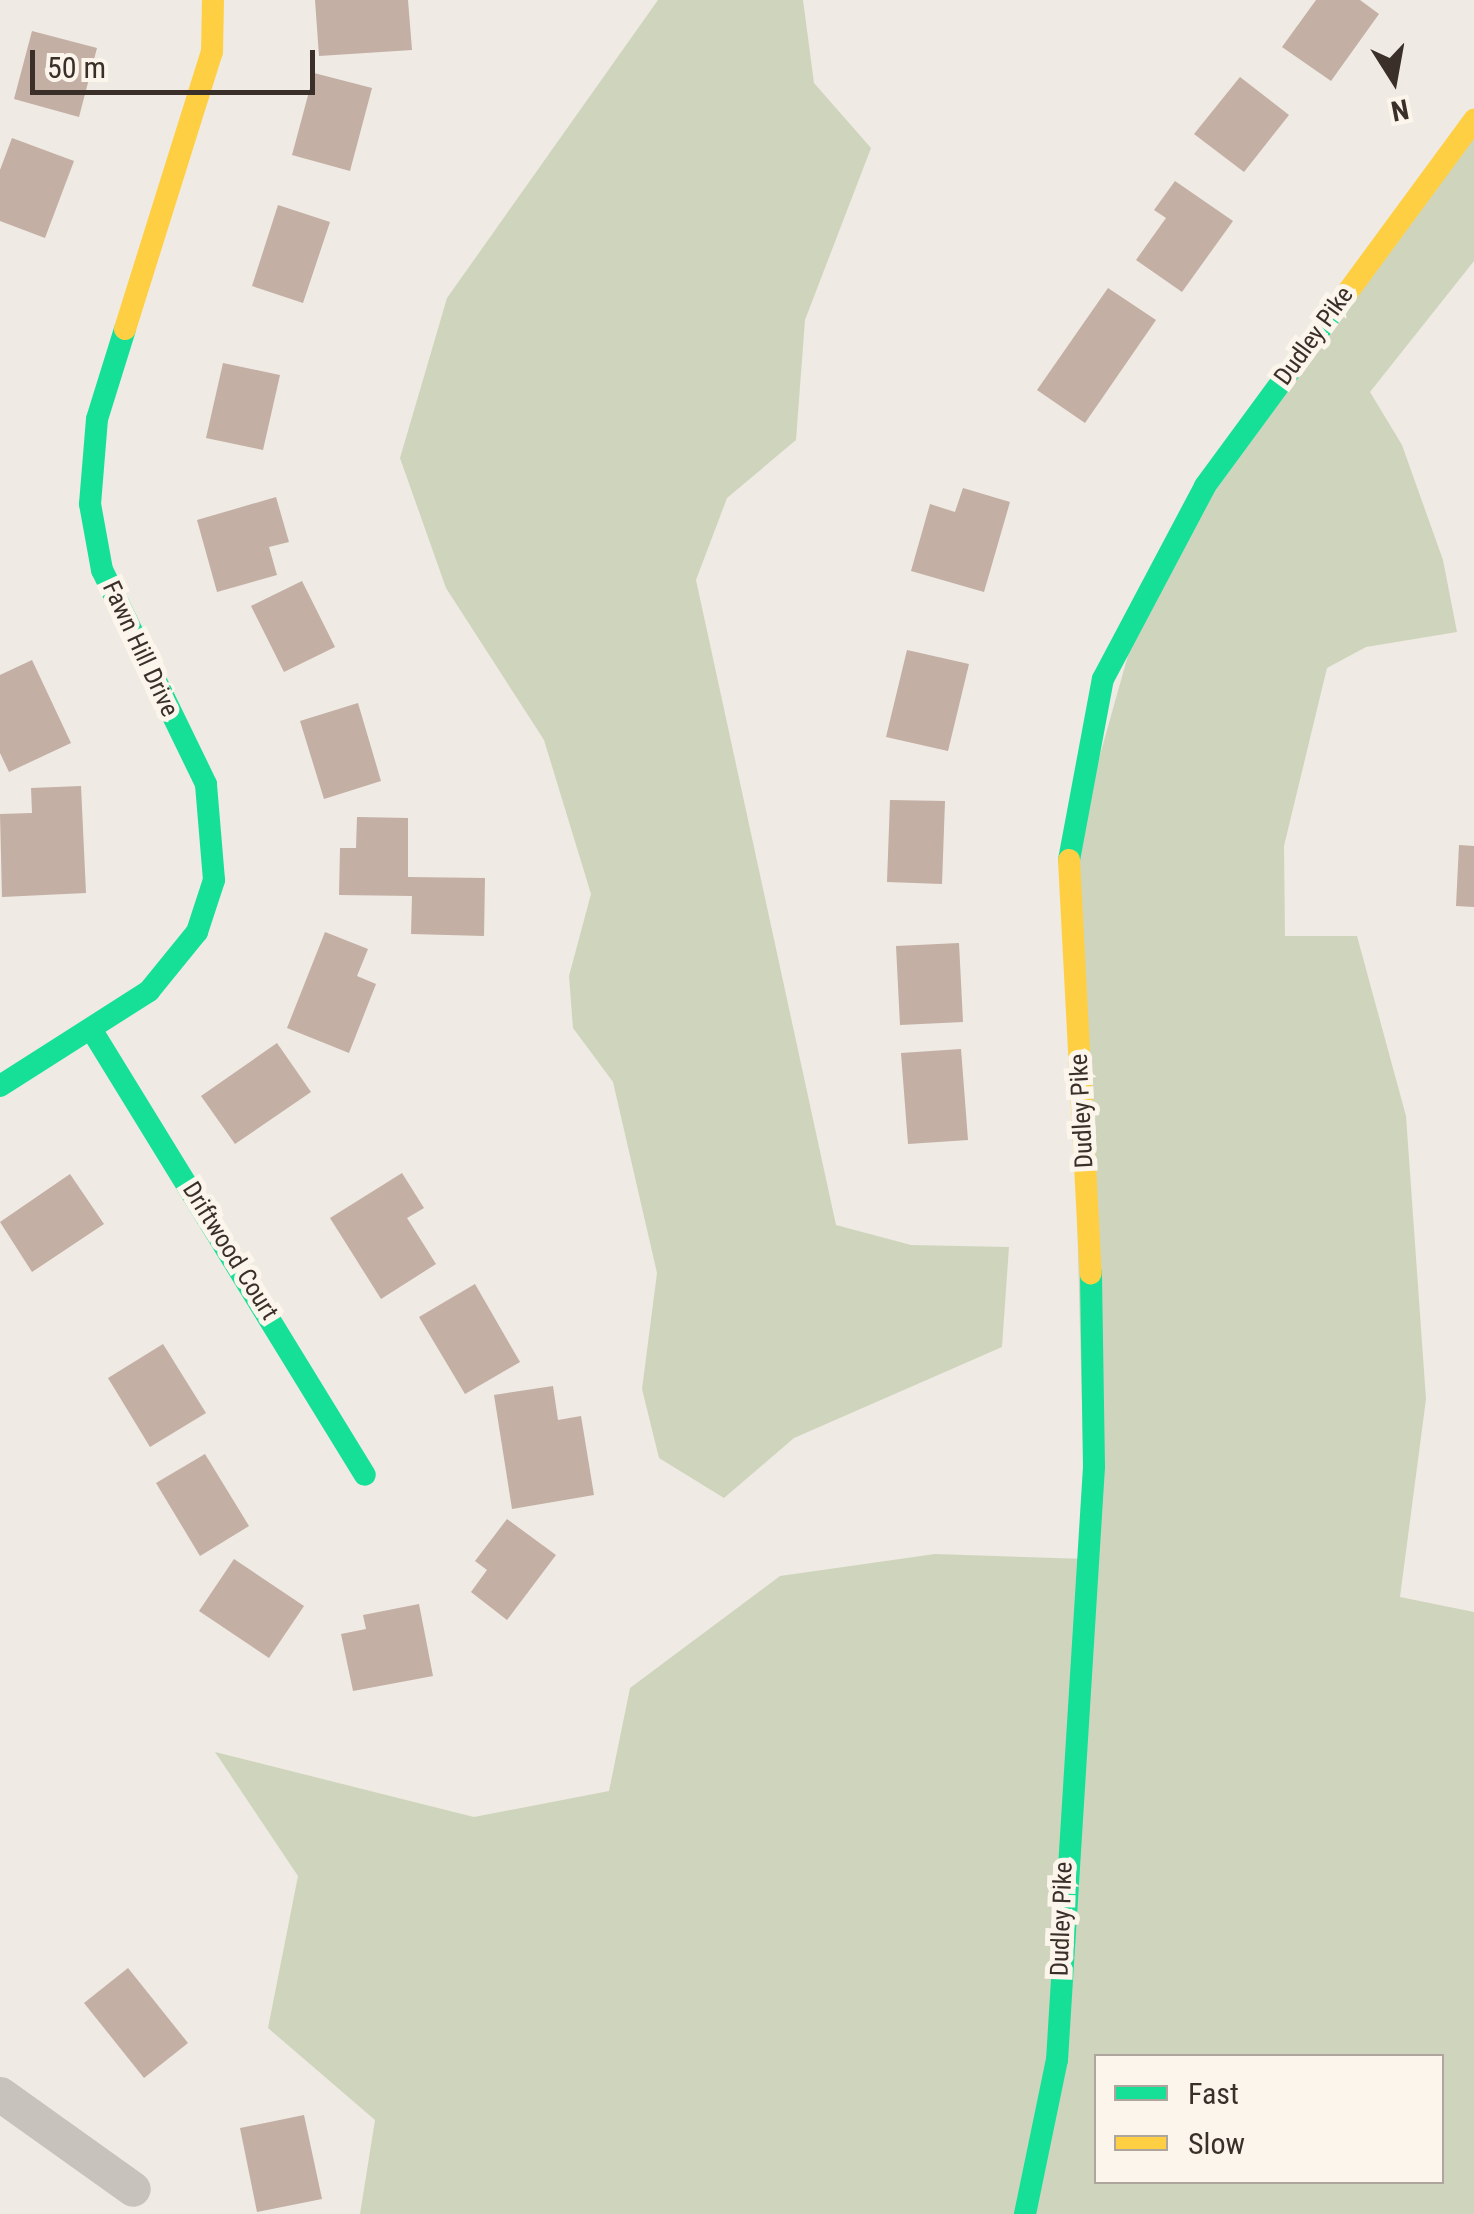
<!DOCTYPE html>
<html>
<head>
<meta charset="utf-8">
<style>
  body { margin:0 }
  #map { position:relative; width:1474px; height:2214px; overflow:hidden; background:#efeae3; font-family:"Roboto Condensed",sans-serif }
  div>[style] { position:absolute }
  .green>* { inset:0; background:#cfd5bc }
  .building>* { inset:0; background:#c3afa4 }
  .street>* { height:35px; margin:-17.5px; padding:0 17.5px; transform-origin:17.5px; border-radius:17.5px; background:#c8c2bc }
  .fast>* { height:22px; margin:-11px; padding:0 11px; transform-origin:11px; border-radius:11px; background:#16e098 }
  .slow>* { height:22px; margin:-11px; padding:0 11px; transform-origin:11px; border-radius:11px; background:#ffcf43 }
  span { translate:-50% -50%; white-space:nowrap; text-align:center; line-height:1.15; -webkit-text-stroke:10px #fbf5eb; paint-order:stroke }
  .street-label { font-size:25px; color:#3a2f29 }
  .legend { position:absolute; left:1094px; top:2054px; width:350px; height:130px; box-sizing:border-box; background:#fbf5eb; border:2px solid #aea69d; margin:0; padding:12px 18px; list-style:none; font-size:30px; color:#3a2f29 }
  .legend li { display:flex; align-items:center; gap:20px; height:50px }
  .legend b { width:50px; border:2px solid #aea69d }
  .north { position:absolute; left:1344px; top:30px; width:100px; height:100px; -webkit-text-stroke:8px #fbf5eb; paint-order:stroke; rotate:169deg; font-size:28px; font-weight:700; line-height:40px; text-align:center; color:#3a2f29 }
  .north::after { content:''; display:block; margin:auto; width:35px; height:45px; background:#3a2f29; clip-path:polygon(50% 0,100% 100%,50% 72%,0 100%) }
  .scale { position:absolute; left:30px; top:50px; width:285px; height:45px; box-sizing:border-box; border:5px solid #3a2f29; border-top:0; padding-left:12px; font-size:30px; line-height:35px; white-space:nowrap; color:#3a2f29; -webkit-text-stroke:8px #fbf5eb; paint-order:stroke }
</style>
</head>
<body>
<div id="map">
  <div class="green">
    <i style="clip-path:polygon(658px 0,803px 0,814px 83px,871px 148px,805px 320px,796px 440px,727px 498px,696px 580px,836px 1225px,911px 1245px,1009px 1247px,1002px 1347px,794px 1438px,724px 1498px,659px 1458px,642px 1389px,657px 1273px,613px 1082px,573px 1028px,569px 976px,591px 894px,544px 740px,446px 588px,400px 458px,447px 298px)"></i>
    <i style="clip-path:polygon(evenodd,1474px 132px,1474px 261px,1370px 392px,1402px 445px,1443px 560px,1457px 632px,1366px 647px,1327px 668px,1284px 846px,1285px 936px,1357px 936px,1406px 1116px,1426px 1399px,1400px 1597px,1474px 1612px,1474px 2214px,360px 2214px,375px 2120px,268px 2028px,298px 1876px,215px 1752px,474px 1817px,609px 1791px,630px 1688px,780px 1576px,935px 1554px,1086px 1559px,1068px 869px,1148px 584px,1474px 132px,1096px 2056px,1442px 2056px,1442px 2182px,1096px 2182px,1096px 2056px)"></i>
  </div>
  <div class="building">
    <i style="clip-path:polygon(315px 0,408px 0,412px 50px,319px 56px)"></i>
    <i style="clip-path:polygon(1316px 0,1360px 0,1379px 14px,1331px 81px,1282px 47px)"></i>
    <i style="clip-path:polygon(32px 31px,97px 48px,79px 117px,14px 99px)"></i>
    <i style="clip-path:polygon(314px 73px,372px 88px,350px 171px,292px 155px)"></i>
    <i style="clip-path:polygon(1240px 77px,1289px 115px,1244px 172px,1194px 134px)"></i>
    <i style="clip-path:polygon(12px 138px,74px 161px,45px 238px,0 221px,0 170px)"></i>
    <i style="clip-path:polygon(1175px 181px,1233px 221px,1182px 292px,1136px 260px,1166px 218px,1154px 210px)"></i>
    <i style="clip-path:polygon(278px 205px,330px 222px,303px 303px,252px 286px)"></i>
    <i style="clip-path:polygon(1108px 288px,1156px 320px,1085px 423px,1037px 390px)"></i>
    <i style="clip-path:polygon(223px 363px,280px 375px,263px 450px,206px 438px)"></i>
    <i style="clip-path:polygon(963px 488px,1010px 502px,984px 592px,911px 571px,930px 504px,955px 512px)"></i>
    <i style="clip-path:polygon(276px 497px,289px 542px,269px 547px,277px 575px,217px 592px,197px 520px)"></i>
    <i style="clip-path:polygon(302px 581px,335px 647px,284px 672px,251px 606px)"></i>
    <i style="clip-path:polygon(907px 650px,969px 664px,948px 751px,886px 737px)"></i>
    <i style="clip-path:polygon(32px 660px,71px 743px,9px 772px,0 753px,0 675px)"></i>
    <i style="clip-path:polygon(358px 703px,381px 781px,324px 799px,300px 721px)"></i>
    <i style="clip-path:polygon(81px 786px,86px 893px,2px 897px,0 814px,32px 813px,31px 788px)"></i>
    <i style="clip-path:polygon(890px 800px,945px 801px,942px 884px,887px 882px)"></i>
    <i style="clip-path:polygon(357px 817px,408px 818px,408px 877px,485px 878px,484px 936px,411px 934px,412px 896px,339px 895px,340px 848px,356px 848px)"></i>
    <i style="clip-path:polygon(1459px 845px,1474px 846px,1474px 907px,1456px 906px)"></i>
    <i style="clip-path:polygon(325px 932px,368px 949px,357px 976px,376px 984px,349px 1053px,287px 1028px)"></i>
    <i style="clip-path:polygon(959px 943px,963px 1022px,900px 1025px,896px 946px)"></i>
    <i style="clip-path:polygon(277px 1043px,311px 1092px,235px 1144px,201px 1096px)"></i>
    <i style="clip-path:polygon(961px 1049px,968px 1140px,908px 1144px,901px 1053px)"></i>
    <i style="clip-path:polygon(402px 1173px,424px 1208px,407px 1218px,436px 1264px,381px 1299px,330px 1218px)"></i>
    <i style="clip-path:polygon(70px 1174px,104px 1224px,32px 1272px,0 1222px)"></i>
    <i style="clip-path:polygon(475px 1284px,520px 1362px,465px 1394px,419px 1317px)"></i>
    <i style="clip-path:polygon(163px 1344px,206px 1413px,150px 1447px,108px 1378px)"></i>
    <i style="clip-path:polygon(553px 1386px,558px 1420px,581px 1416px,594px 1495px,512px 1509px,494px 1395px)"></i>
    <i style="clip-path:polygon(205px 1454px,249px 1526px,200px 1556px,156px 1483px)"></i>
    <i style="clip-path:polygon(507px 1519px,556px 1555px,507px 1620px,471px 1592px,487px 1570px,475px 1561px)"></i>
    <i style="clip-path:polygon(234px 1559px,304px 1606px,269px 1658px,199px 1611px)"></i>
    <i style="clip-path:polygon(419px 1604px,433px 1676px,353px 1691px,341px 1634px,366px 1629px,363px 1615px)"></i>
    <i style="clip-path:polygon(128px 1968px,188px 2043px,144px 2078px,84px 2003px)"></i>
    <i style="clip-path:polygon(304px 2115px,322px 2199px,257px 2212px,240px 2128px)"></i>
  </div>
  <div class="street">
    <i style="left:0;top:2094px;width:163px;rotate:35.5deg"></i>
  </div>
  <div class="fast">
    <i style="left:1069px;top:860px;width:184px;rotate:-79.4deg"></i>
    <i style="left:1103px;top:679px;width:218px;rotate:-62.1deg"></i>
    <i style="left:1205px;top:486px;width:240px;rotate:-53.7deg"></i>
    <i style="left:91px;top:1029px;width:523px;rotate:58.44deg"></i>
    <i style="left:0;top:1086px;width:177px;rotate:-32.5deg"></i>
    <i style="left:149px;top:991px;width:76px;rotate:-50.9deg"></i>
    <i style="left:197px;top:932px;width:55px;rotate:-71.9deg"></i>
    <i style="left:214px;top:880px;width:96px;rotate:-94.8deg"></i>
    <i style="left:206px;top:784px;width:238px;rotate:-115.9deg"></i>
    <i style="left:102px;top:570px;width:67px;rotate:-100.3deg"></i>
    <i style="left:90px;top:504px;width:85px;rotate:-85.3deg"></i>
    <i style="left:97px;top:419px;width:94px;rotate:-72.7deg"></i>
    <i style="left:1025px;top:2214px;width:157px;rotate:-78.3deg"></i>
    <i style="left:1057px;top:2060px;width:594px;rotate:-86.43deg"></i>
    <i style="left:1094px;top:1467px;width:194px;rotate:-90.9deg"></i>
  </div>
  <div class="slow">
    <i style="left:1347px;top:293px;width:215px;rotate:-53.7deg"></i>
    <i style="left:125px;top:329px;width:290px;rotate:-72.6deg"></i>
    <i style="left:212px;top:52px;width:52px;rotate:-88.9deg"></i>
    <i style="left:1069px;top:860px;width:414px;rotate:87deg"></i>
  </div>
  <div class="street-label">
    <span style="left:1314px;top:336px;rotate:-54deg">Dudley Pike</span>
    <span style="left:140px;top:649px;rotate:65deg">Fawn Hill Drive</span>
    <span style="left:1082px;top:1111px;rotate:-93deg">Dudley Pike</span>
    <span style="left:230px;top:1251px;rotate:58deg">Driftwood Court</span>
    <span style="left:1062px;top:1919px;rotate:-88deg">Dudley Pike</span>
  </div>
  <ul class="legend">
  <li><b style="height:12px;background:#16e098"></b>Fast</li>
  <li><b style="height:12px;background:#ffcf43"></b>Slow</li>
  </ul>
  <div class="north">N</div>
  <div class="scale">50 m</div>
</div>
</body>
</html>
